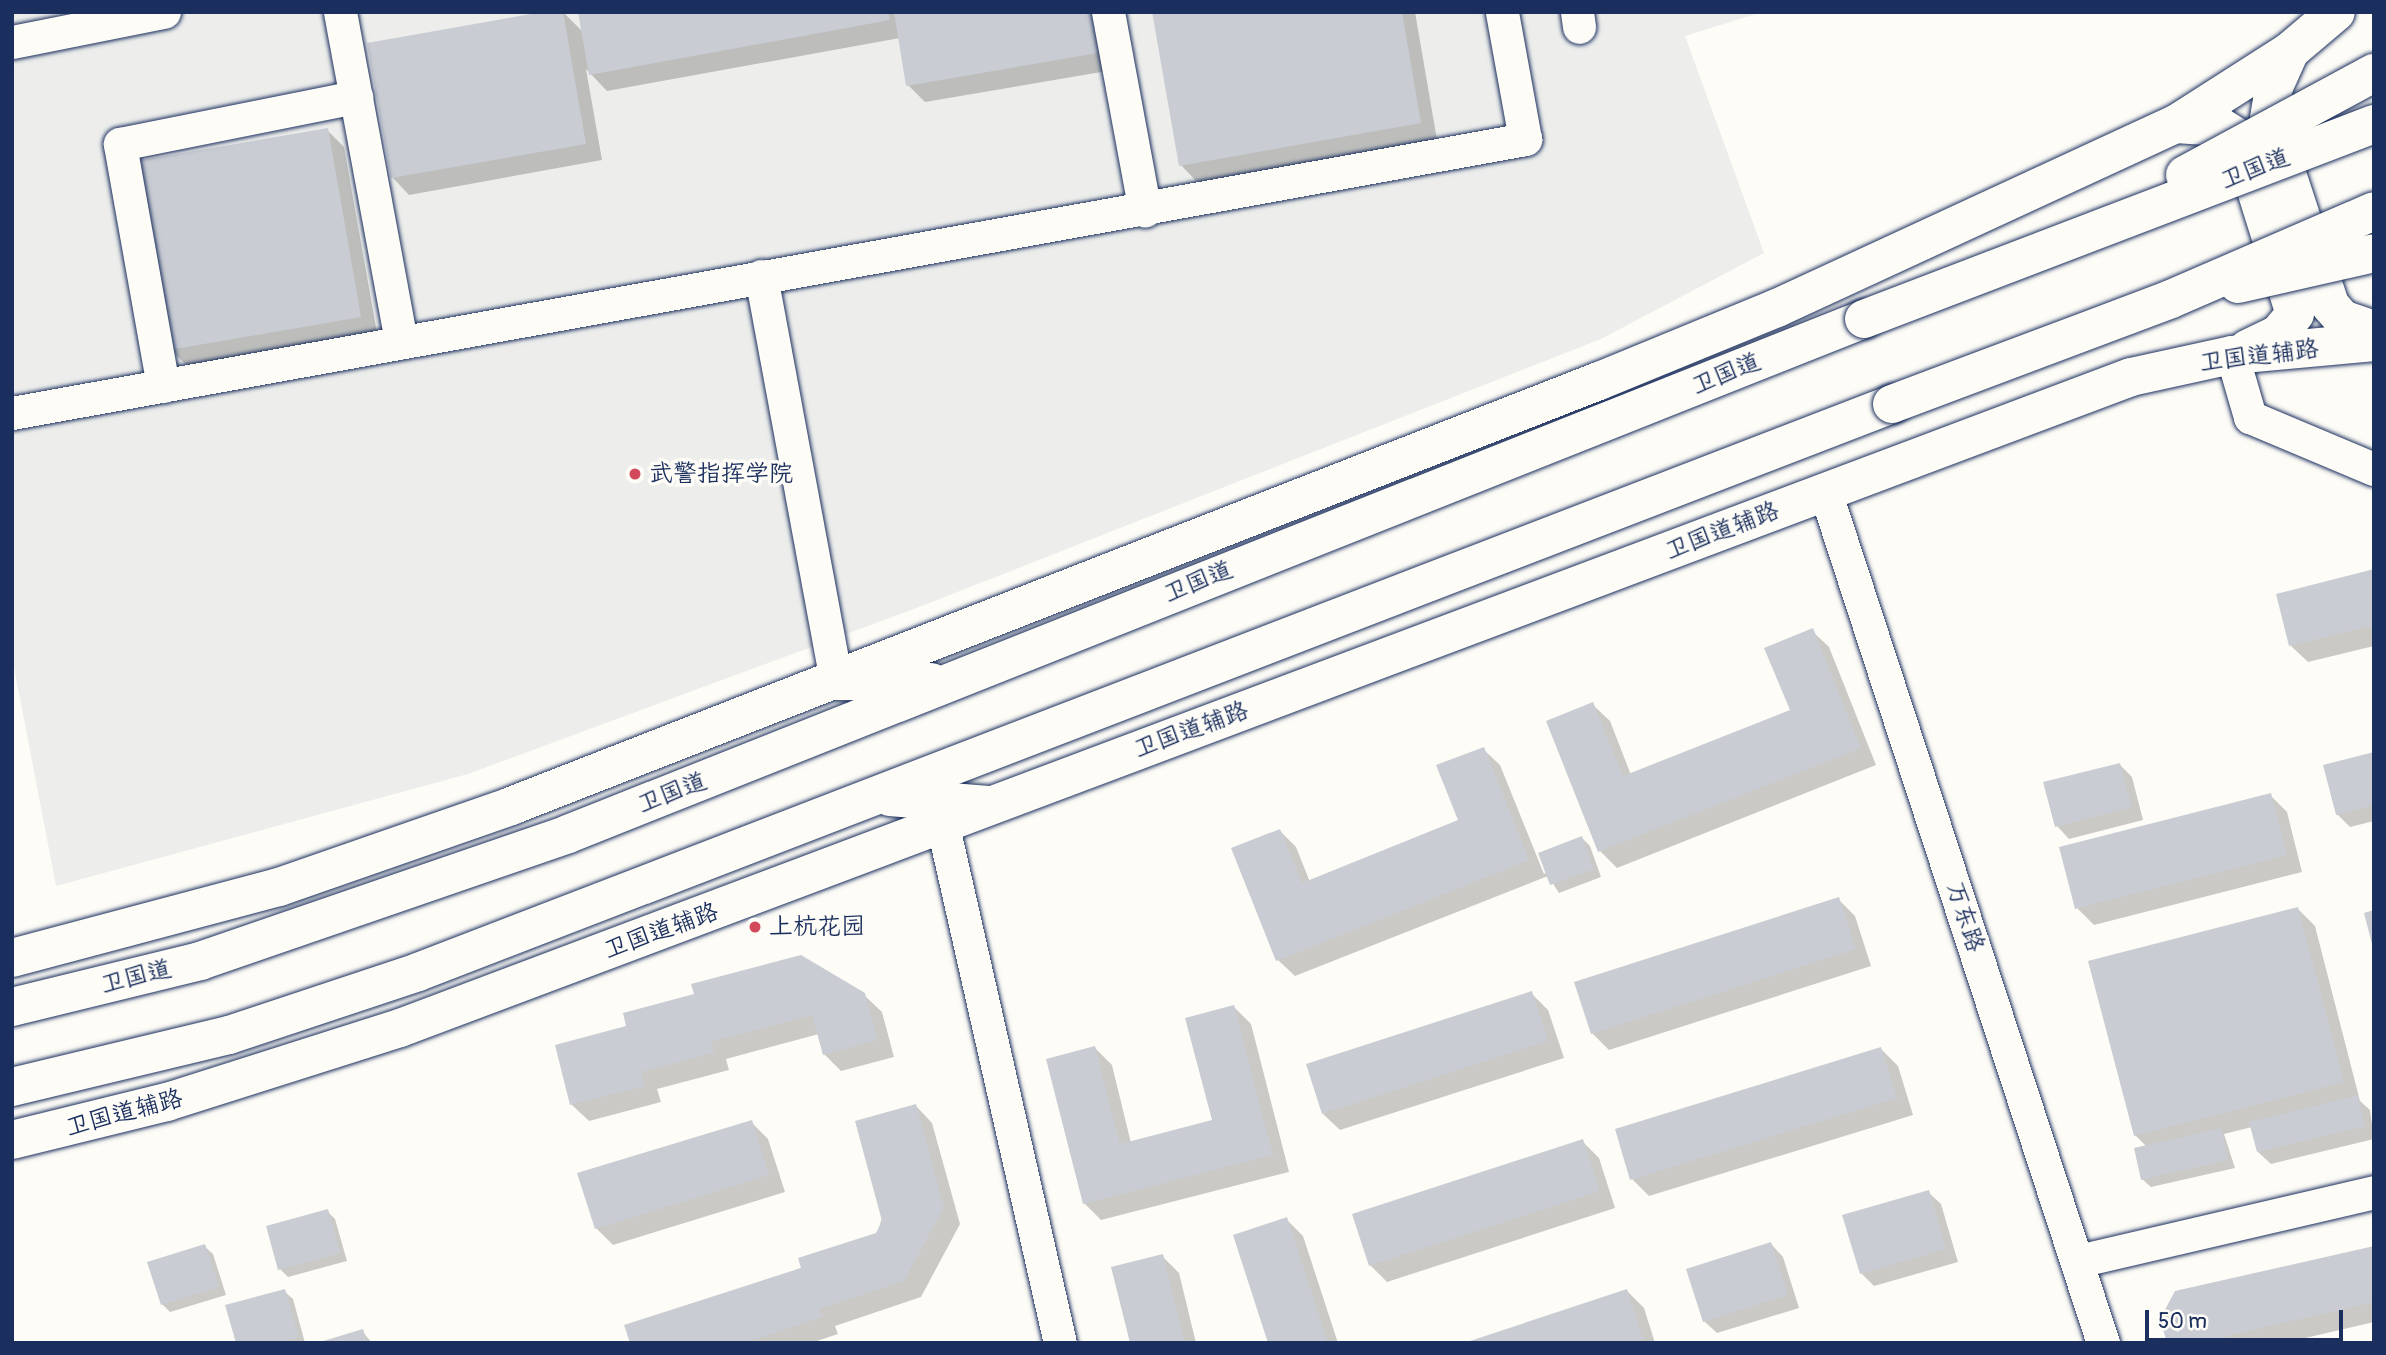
<!DOCTYPE html>
<html>
<head>
<meta charset="utf-8">
<style>
  body { margin:0 }
  #map { position:relative; width:2386px; height:1355px; overflow:hidden; background:#fdfcf7; font-family:Pangolin,"LXGW WenKai TC",sans-serif }
  div>[style] { position:absolute }
  .built>* { inset:0; background:#edeeec }
  .shadow>* { inset:0; background:#0003 }
  .building>* { inset:0; background:#c9ccd3 }
  .roads { filter:drop-shadow(0 0 2px #1b2f5e) drop-shadow(0 0 2px #1b2f5e) }
  .minor>* { height:33px; margin:-16.5px; padding:0 16.5px; transform-origin:16.5px; border-radius:16.5px; background:#fdfcf7 }
  .major>* { height:38px; margin:-19px; padding:0 19px; transform-origin:19px; border-radius:19px; background:#fdfcf7 }
  .highway>* { height:38px; margin:-19px; padding:0 19px; transform-origin:19px; border-radius:19px; background:#fdfcf7 }
  .bridges { filter:drop-shadow(0 0 2px #1b2f5e) drop-shadow(0 0 2px #1b2f5e) }
  .highway-bridge>* { height:38px; margin:-19px; padding:0 19px; transform-origin:19px; border-radius:19px; background:#fdfcf7 }
  .dots>* { width:19px; height:19px; translate:-50% -50%; box-sizing:border-box; border:4px solid #fdfcf7; border-radius:50% }
  span { translate:-50% -50%; white-space:nowrap; text-align:center; line-height:1.15; -webkit-text-stroke:7px #fdfcf7; paint-order:stroke }
  .street-label { font-size:24px; color:#1b2f5e }
  .poi-label { font-size:24px; color:#1b2f5e }
  .left { translate:0 -50%; text-align:left }
  .frame { position:absolute; inset:0; border:14px solid #1b2f5e; pointer-events:none }
  .scale { position:absolute; left:2145px; top:1310px; width:198px; height:32px; box-sizing:border-box; border:4px solid #1b2f5e; border-top:0; padding-left:9px; font-size:21px; line-height:24px; white-space:nowrap; color:#1b2f5e; -webkit-text-stroke:5px #fdfcf7; paint-order:stroke }
</style>
</head>
<body>
<div id="map">
  <div class="built">
    <i style="clip-path:polygon(12px 12px,1762px 12px,1685px 36px,1764px 253px,1601px 339px,914px 609px,468px 774px,56px 886px,12px 657px)"></i>
  </div>
  <div class="shadow">
    <i style="clip-path:polygon(552px 12px,563px 12px,583px 32px,579px 12px,1109px 12px,1119px 69px,925px 102px,908px 85px,900px 38px,607px 91px,586px 69px,602px 160px,409px 195px,393px 178px)"></i>
    <i style="clip-path:polygon(1154px 12px,1415px 12px,1437px 140px,1197px 182px,1181px 165px)"></i>
    <i style="clip-path:polygon(327px 130px,344px 147px,377px 333px,187px 366px,170px 349px)"></i>
    <i style="clip-path:polygon(2374px 571px,2374px 646px,2308px 662px,2291px 646px)"></i>
    <i style="clip-path:polygon(1812px 631px,1829px 647px,1876px 765px,1617px 868px,1600px 851px,1548px 722px,1593px 705px,1610px 721px,1631px 775px,1792px 711px)"></i>
    <i style="clip-path:polygon(1483px 749px,1500px 765px,1544px 874px,1582px 838px,1590px 846px,1601px 877px,1559px 893px,1548px 876px,1295px 976px,1278px 960px,1280px 831px,1296px 847px,1310px 882px,1460px 821px)"></i>
    <i style="clip-path:polygon(2374px 754px,2374px 821px,2350px 827px,2337px 814px)"></i>
    <i style="clip-path:polygon(2119px 764px,2132px 777px,2143px 820px,2069px 839px,2057px 826px)"></i>
    <i style="clip-path:polygon(2270px 795px,2287px 812px,2302px 872px,2094px 925px,2077px 908px)"></i>
    <i style="clip-path:polygon(1838px 899px,1855px 916px,1871px 966px,1609px 1050px,1592px 1033px)"></i>
    <i style="clip-path:polygon(2298px 909px,2315px 926px,2360px 1101px,2370px 1110px,2374px 1139px,2271px 1164px,2258px 1152px,2252px 1127px,2224px 1134px,2235px 1168px,2151px 1187px,2142px 1179px,2147px 1147px,2135px 1135px)"></i>
    <i style="clip-path:polygon(1531px 993px,1548px 1010px,1564px 1058px,1340px 1130px,1323px 1114px)"></i>
    <i style="clip-path:polygon(864px 995px,882px 1012px,894px 1057px,841px 1071px,824px 1054px,819px 1034px,726px 1059px,729px 1070px,657px 1089px,661px 1102px,589px 1121px,572px 1105px,557px 1046px)"></i>
    <i style="clip-path:polygon(1234px 1007px,1251px 1024px,1289px 1172px,1101px 1220px,1084px 1203px,1095px 1048px,1112px 1065px,1131px 1143px,1214px 1121px)"></i>
    <i style="clip-path:polygon(1881px 1049px,1898px 1066px,1913px 1115px,1649px 1196px,1632px 1179px)"></i>
    <i style="clip-path:polygon(916px 1106px,932px 1123px,960px 1224px,921px 1297px,835px 1326px,838px 1334px,811px 1343px,632px 1343px,877px 1234px)"></i>
    <i style="clip-path:polygon(751px 1122px,768px 1139px,785px 1192px,613px 1245px,596px 1228px)"></i>
    <i style="clip-path:polygon(1582px 1141px,1599px 1158px,1615px 1208px,1387px 1282px,1370px 1265px)"></i>
    <i style="clip-path:polygon(1928px 1192px,1941px 1204px,1958px 1262px,1874px 1286px,1861px 1273px)"></i>
    <i style="clip-path:polygon(327px 1211px,335px 1219px,347px 1261px,288px 1277px,280px 1269px)"></i>
    <i style="clip-path:polygon(1286px 1219px,1303px 1236px,1338px 1343px,1269px 1343px)"></i>
    <i style="clip-path:polygon(1771px 1244px,1783px 1257px,1799px 1308px,1717px 1333px,1704px 1321px)"></i>
    <i style="clip-path:polygon(204px 1246px,213px 1254px,226px 1295px,170px 1312px,162px 1304px)"></i>
    <i style="clip-path:polygon(2374px 1248px,2374px 1322px,2284px 1343px,2169px 1343px)"></i>
    <i style="clip-path:polygon(1162px 1256px,1179px 1273px,1196px 1343px,1131px 1343px)"></i>
    <i style="clip-path:polygon(284px 1291px,293px 1299px,305px 1343px,238px 1343px)"></i>
    <i style="clip-path:polygon(1627px 1291px,1644px 1308px,1655px 1343px,1468px 1343px)"></i>
    <i style="clip-path:polygon(362px 1331px,372px 1343px,324px 1343px)"></i>
  </div>
  <div class="building">
    <i style="clip-path:polygon(542px 12px,563px 12px,586px 144px,391px 178px,367px 43px)"></i>
    <i style="clip-path:polygon(578px 12px,888px 12px,890px 20px,589px 75px)"></i>
    <i style="clip-path:polygon(894px 12px,1096px 12px,1103px 52px,906px 86px)"></i>
    <i style="clip-path:polygon(1152px 12px,1402px 12px,1421px 123px,1179px 166px)"></i>
    <i style="clip-path:polygon(328px 128px,361px 317px,169px 350px,136px 161px)"></i>
    <i style="clip-path:polygon(2374px 569px,2374px 625px,2289px 646px,2276px 594px)"></i>
    <i style="clip-path:polygon(1813px 628px,1861px 748px,1598px 852px,1546px 721px,1593px 702px,1623px 776px,1790px 710px,1764px 648px)"></i>
    <i style="clip-path:polygon(1484px 747px,1529px 860px,1276px 961px,1231px 848px,1280px 829px,1302px 883px,1458px 820px,1436px 765px)"></i>
    <i style="clip-path:polygon(2374px 752px,2374px 805px,2336px 815px,2323px 765px)"></i>
    <i style="clip-path:polygon(2120px 763px,2132px 807px,2055px 827px,2043px 782px)"></i>
    <i style="clip-path:polygon(2271px 793px,2287px 855px,2075px 909px,2059px 847px)"></i>
    <i style="clip-path:polygon(1582px 836px,1594px 869px,1550px 885px,1538px 853px)"></i>
    <i style="clip-path:polygon(1839px 897px,1856px 949px,1591px 1034px,1574px 982px)"></i>
    <i style="clip-path:polygon(2298px 907px,2344px 1082px,2134px 1136px,2088px 961px)"></i>
    <i style="clip-path:polygon(2374px 910px,2374px 948px,2373px 948px,2364px 913px)"></i>
    <i style="clip-path:polygon(801px 955px,865px 993px,878px 1040px,823px 1055px,812px 1015px,711px 1042px,714px 1053px,641px 1072px,645px 1086px,570px 1105px,555px 1045px,626px 1026px,623px 1013px,694px 994px,691px 984px)"></i>
    <i style="clip-path:polygon(1532px 991px,1548px 1041px,1322px 1114px,1306px 1064px)"></i>
    <i style="clip-path:polygon(1234px 1005px,1273px 1155px,1083px 1204px,1046px 1059px,1095px 1046px,1120px 1144px,1212px 1120px,1185px 1018px)"></i>
    <i style="clip-path:polygon(1881px 1047px,1897px 1098px,1630px 1180px,1615px 1129px)"></i>
    <i style="clip-path:polygon(2358px 1095px,2365px 1126px,2257px 1152px,2249px 1122px)"></i>
    <i style="clip-path:polygon(916px 1104px,944px 1207px,904px 1281px,819px 1309px,822px 1317px,744px 1343px,630px 1343px,624px 1325px,801px 1268px,798px 1258px,876px 1233px,882px 1221px,855px 1121px)"></i>
    <i style="clip-path:polygon(752px 1120px,769px 1175px,595px 1229px,577px 1173px)"></i>
    <i style="clip-path:polygon(2221px 1128px,2228px 1160px,2141px 1180px,2134px 1148px)"></i>
    <i style="clip-path:polygon(1583px 1139px,1600px 1191px,1369px 1266px,1352px 1214px)"></i>
    <i style="clip-path:polygon(1929px 1190px,1946px 1249px,1860px 1274px,1842px 1215px)"></i>
    <i style="clip-path:polygon(328px 1209px,340px 1253px,278px 1270px,266px 1226px)"></i>
    <i style="clip-path:polygon(1287px 1217px,1328px 1343px,1268px 1343px,1233px 1235px)"></i>
    <i style="clip-path:polygon(1771px 1242px,1788px 1295px,1703px 1322px,1686px 1269px)"></i>
    <i style="clip-path:polygon(205px 1244px,219px 1287px,161px 1305px,147px 1262px)"></i>
    <i style="clip-path:polygon(2374px 1246px,2374px 1302px,2226px 1336px,2229px 1343px,2167px 1343px,2160px 1319px,2175px 1291px)"></i>
    <i style="clip-path:polygon(1163px 1254px,1185px 1343px,1130px 1343px,1111px 1267px)"></i>
    <i style="clip-path:polygon(285px 1289px,299px 1337px,280px 1343px,236px 1343px,225px 1305px)"></i>
    <i style="clip-path:polygon(1627px 1289px,1643px 1339px,1631px 1343px,1464px 1343px)"></i>
    <i style="clip-path:polygon(363px 1329px,367px 1343px,320px 1343px,320px 1342px)"></i>
  </div>
  <div class="roads">
    <div class="minor">
      <i style="left:340px;top:12px;width:336px;rotate:79.5deg"></i>
      <i style="left:1108px;top:12px;width:202px;rotate:79.5deg"></i>
      <i style="left:1577px;top:12px;width:15px;rotate:82deg"></i>
      <i style="left:12px;top:42px;width:155px;rotate:-11.2deg"></i>
      <i style="left:761px;top:276px;width:412px;rotate:79.5deg"></i>
      <i style="left:2232px;top:355px;width:65px;rotate:73.8deg"></i>
      <i style="left:2250px;top:417px;width:134px;rotate:22.8deg"></i>
      <i style="left:163px;top:386px;width:246px;rotate:-100.1deg"></i>
      <i style="left:120px;top:144px;width:241px;rotate:-11.3deg"></i>
      <i style="left:12px;top:413px;width:1538px;rotate:-10.26deg"></i>
      <i style="left:1525px;top:139px;width:129px;rotate:-100.3deg"></i>
      <i style="left:1825px;top:491px;width:896px;rotate:71.93deg"></i>
      <i style="left:942px;top:822px;width:534px;rotate:77.24deg"></i>
      <i style="left:2078px;top:1261px;width:304px;rotate:-13.1deg"></i>
    </div>
    <div class="major">
      <i style="left:2290px;top:51px;width:39px;rotate:114deg"></i>
      <i style="left:2274px;top:87px;width:32px;rotate:99deg"></i>
      <i style="left:2269px;top:119px;width:196px;rotate:71.8deg"></i>
      <i style="left:2330px;top:305px;width:18px;rotate:49deg"></i>
      <i style="left:2342px;top:319px;width:34px;rotate:19deg"></i>
      <i style="left:2176px;top:124px;width:45px;rotate:3.8deg"></i>
      <i style="left:2221px;top:127px;width:22px;rotate:32deg"></i>
      <i style="left:2240px;top:139px;width:183px;rotate:72.6deg"></i>
      <i style="left:2295px;top:314px;width:26px;rotate:130deg"></i>
      <i style="left:2278px;top:334px;width:34px;rotate:154deg"></i>
      <i style="left:12px;top:958px;width:276px;rotate:-14.9deg"></i>
      <i style="left:279px;top:887px;width:246px;rotate:-19.2deg"></i>
      <i style="left:511px;top:806px;width:1168px;rotate:-21.34deg"></i>
      <i style="left:1599px;top:381px;width:192px;rotate:-22.3deg"></i>
      <i style="left:1777px;top:308px;width:439px;rotate:-24.8deg"></i>
      <i style="left:2176px;top:124px;width:135px;rotate:-32.6deg"></i>
      <i style="left:2290px;top:51px;width:60px;rotate:-40.3deg"></i>
      <i style="left:12px;top:1140px;width:160px;rotate:-13.8deg"></i>
      <i style="left:167px;top:1102px;width:244px;rotate:-17.6deg"></i>
      <i style="left:400px;top:1028px;width:1849px;rotate:-20.61deg"></i>
      <i style="left:2131px;top:377px;width:103px;rotate:-12.3deg"></i>
      <i style="left:2232px;top:355px;width:143px;rotate:-5.2deg"></i>
    </div>
    <div class="highway">
      <i style="left:836px;top:681px;width:95px;rotate:0.6deg"></i>
      <i style="left:890px;top:797px;width:98px;rotate:4.7deg"></i>
      <i style="left:12px;top:1007px;width:194px;rotate:-13.7deg"></i>
      <i style="left:200px;top:961px;width:389px;rotate:-19deg"></i>
      <i style="left:568px;top:834px;width:1395px;rotate:-21.67deg"></i>
      <i style="left:12px;top:1087px;width:223px;rotate:-13.5deg"></i>
      <i style="left:229px;top:1035px;width:199px;rotate:-18.4deg"></i>
      <i style="left:418px;top:972px;width:1580px;rotate:-21.07deg"></i>
    </div>
  </div>
  <div class="bridges">
    <div class="highway-bridge">
      <i style="left:2185px;top:175px;width:215px;rotate:-28.4deg"></i>
      <i style="left:2238px;top:284px;width:139px;rotate:-12.8deg"></i>
      <i style="left:1864px;top:319px;width:546px;rotate:-20.92deg"></i>
      <i style="left:1892px;top:404px;width:298px;rotate:-20.6deg"></i>
      <i style="left:2171px;top:299px;width:221px;rotate:-23.4deg"></i>
    </div>
  </div>
  <div class="dots">
    <i style="left:635px;top:474px;background:#d1495b"></i>
    <i style="left:755px;top:927px;background:#d1495b"></i>
  </div>
  <div class="street-label">
    <span style="left:2255px;top:169px;rotate:-21deg">卫国道</span>
    <span style="left:2259px;top:356px;rotate:-7deg">卫国道辅路</span>
    <span style="left:1726px;top:374px;rotate:-22deg">卫国道</span>
    <span style="left:1722px;top:531px;rotate:-21deg">卫国道辅路</span>
    <span style="left:1198px;top:582px;rotate:-22deg">卫国道</span>
    <span style="left:1191px;top:730px;rotate:-20deg">卫国道辅路</span>
    <span style="left:672px;top:793px;rotate:-21deg">卫国道</span>
    <span style="left:1965px;top:917px;rotate:72deg">万东路</span>
    <span style="left:661px;top:931px;rotate:-20deg">卫国道辅路</span>
    <span style="left:136px;top:977px;rotate:-14deg">卫国道</span>
    <span style="left:124px;top:1113px;rotate:-15deg">卫国道辅路</span>
  </div>
  <div class="poi-label">
    <span class="left" style="left:649px;top:474px">武警指挥学院</span>
    <span class="left" style="left:769px;top:927px">上杭花园</span>
  </div>
  <div class="frame"></div>
  <div class="scale">50 m</div>
</div>
</body>
</html>
